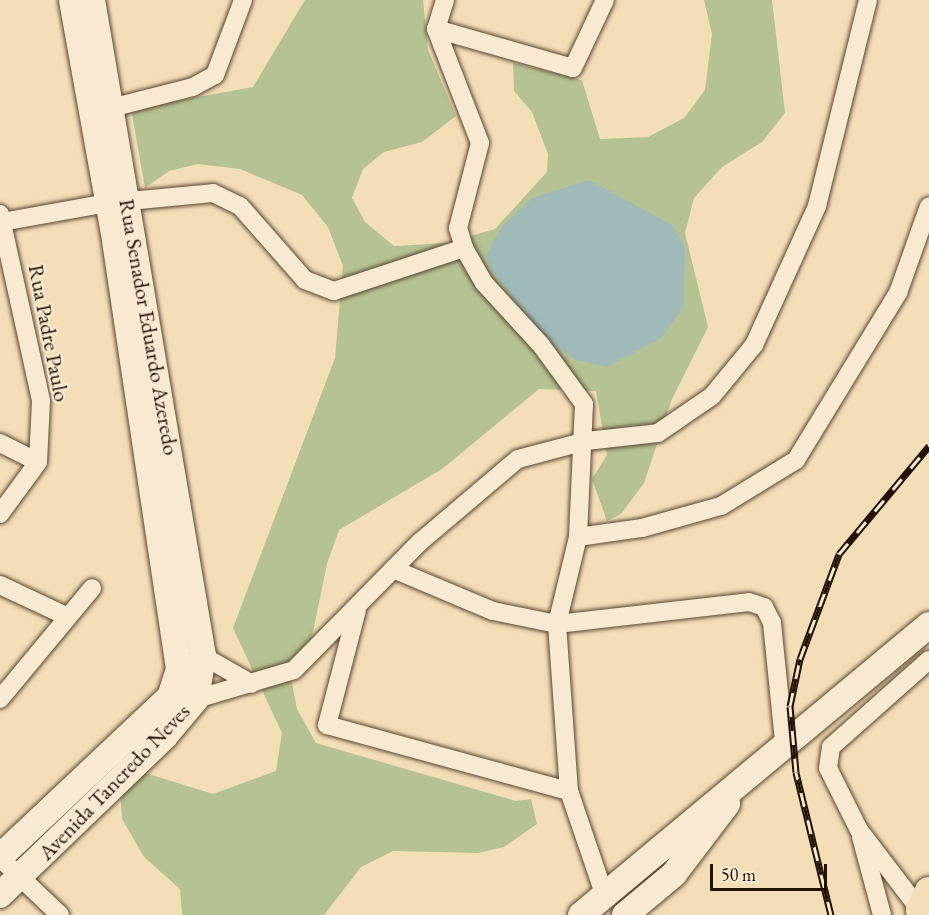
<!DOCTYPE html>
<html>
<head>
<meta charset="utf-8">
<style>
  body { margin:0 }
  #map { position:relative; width:929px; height:915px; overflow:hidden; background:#f4deb8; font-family:"EB Garamond",serif }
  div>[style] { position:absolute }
  .green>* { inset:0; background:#b5c293 }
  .water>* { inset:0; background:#a0b9b9 }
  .roads { filter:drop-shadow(0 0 2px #574430) drop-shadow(0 0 2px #574430) }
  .street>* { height:18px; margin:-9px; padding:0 9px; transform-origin:9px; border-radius:9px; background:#f8ead1 }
  .secondary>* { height:26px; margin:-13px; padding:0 13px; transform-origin:13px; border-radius:13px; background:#f8ead1 }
  .primary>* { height:28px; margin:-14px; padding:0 14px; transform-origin:14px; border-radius:14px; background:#f4deb8 }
  .rail>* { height:7px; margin-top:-3.5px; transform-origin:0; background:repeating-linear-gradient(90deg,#f8ead1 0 14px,#231103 0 28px); box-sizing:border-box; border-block:2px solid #231103 }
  span { translate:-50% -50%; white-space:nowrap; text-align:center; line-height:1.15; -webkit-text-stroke:4.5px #f8ead1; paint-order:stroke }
  .street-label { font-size:22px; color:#231103 }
  .scale { position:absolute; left:710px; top:864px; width:117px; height:27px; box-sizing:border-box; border:3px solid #231103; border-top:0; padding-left:8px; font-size:18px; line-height:21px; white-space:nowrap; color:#231103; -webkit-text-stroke:4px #f8ead1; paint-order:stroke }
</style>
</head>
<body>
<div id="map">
  <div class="green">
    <i style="clip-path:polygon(305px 0,423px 0,428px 50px,456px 116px,422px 142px,384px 152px,363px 169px,352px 198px,365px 222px,394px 246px,447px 243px,495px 229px,547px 172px,548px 154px,532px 112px,514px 91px,513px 63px,582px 80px,600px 139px,648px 137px,684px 118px,705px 90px,712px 34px,704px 0,772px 0,785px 113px,762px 142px,722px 167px,694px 198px,685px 233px,708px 327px,672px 399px,644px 483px,621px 514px,607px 521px,592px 479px,607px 455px,596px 391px,539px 389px,442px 469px,339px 530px,327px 564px,312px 637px,290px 673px,297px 709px,316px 743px,516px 801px,531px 799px,537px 824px,504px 847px,478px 853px,393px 851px,361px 867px,324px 915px,182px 915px,180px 889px,144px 857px,122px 819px,120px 789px,139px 771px,213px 794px,276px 771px,282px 733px,233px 628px,335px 358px,343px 266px,328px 227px,302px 195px,240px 169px,198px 164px,169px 171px,145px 188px,131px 109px,253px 87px)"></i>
  </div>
  <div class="water">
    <i style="clip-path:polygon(589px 180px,672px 225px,685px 248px,683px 307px,661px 338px,607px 367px,573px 359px,540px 332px,493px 273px,486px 255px,501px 228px,532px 198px)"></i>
  </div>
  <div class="roads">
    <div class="street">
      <i style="left:445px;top:0;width:30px;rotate:107deg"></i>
      <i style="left:436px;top:29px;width:122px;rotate:68.9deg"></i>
      <i style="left:480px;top:143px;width:88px;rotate:104.5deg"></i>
      <i style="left:458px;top:228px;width:21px;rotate:73deg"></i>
      <i style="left:436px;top:29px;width:142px;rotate:15.9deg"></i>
      <i style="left:573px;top:68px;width:75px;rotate:-64.8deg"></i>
      <i style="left:111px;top:108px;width:85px;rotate:-14.4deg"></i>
      <i style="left:193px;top:87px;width:25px;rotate:-29deg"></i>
      <i style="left:215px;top:75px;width:80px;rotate:-69.5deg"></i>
      <i style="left:0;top:214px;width:191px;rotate:77.6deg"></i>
      <i style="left:41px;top:401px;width:61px;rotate:92.8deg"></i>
      <i style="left:2px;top:222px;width:108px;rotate:-10.2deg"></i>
      <i style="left:108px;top:203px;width:105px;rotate:-5.4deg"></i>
      <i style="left:213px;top:193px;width:30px;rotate:26deg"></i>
      <i style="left:240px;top:206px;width:98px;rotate:48.7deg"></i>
      <i style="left:305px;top:280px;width:31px;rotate:21deg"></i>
      <i style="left:334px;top:291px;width:137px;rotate:-18.3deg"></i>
      <i style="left:464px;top:248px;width:40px;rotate:60.3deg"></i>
      <i style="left:484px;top:283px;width:84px;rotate:47.4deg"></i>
      <i style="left:541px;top:345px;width:73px;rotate:53.9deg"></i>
      <i style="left:584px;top:404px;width:133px;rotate:92.6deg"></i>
      <i style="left:578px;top:537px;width:89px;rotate:103.6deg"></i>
      <i style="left:557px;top:624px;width:167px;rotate:85.9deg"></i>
      <i style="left:569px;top:791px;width:109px;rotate:71.2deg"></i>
      <i style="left:0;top:443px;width:42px;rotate:26.6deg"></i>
      <i style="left:0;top:514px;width:64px;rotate:-53.8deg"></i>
      <i style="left:578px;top:537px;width:65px;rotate:-8deg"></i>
      <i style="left:642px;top:528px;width:82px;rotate:-15.6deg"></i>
      <i style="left:721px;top:506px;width:88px;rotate:-31.5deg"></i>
      <i style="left:796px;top:460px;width:196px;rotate:-58.6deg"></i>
      <i style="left:898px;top:293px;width:92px;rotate:-70.4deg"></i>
      <i style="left:393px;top:569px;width:108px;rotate:22.8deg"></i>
      <i style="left:493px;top:611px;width:65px;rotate:11.5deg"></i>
      <i style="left:557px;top:624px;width:193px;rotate:-6.5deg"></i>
      <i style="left:749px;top:602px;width:16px;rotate:18deg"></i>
      <i style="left:764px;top:607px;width:18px;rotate:63deg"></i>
      <i style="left:772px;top:623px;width:120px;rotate:84.2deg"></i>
      <i style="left:0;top:585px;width:75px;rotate:25.2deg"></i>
      <i style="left:357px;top:610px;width:119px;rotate:104.6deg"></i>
      <i style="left:327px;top:725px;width:251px;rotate:15.3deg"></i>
      <i style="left:203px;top:656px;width:56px;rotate:29.7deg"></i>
      <i style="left:0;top:699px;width:144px;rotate:-50.3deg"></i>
      <i style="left:196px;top:699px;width:102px;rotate:-16.5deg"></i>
      <i style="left:294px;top:670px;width:180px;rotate:-45.5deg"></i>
      <i style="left:420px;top:542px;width:128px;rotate:-40.3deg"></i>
      <i style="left:518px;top:459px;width:70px;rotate:-14.8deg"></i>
      <i style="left:586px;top:441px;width:72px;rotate:-6.3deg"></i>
      <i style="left:658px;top:433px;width:65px;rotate:-34.4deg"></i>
      <i style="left:712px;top:396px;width:66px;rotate:-50.5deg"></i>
      <i style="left:754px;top:345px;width:153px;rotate:-65.6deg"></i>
      <i style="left:817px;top:206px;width:212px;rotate:-76.1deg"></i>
      <i style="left:861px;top:837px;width:81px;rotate:74.9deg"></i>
      <i style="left:0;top:858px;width:83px;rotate:43.5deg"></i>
      <i style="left:920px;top:910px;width:101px;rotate:-127.3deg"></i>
      <i style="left:859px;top:830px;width:69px;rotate:-116.6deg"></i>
      <i style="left:828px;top:768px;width:21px;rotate:-82deg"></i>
      <i style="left:831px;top:747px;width:131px;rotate:-41.6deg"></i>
    </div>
    <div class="secondary">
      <i style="left:0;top:857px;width:233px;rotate:-43.3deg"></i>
      <i style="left:170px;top:697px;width:29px;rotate:-72deg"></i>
      <i style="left:179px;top:669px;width:429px;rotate:-98.5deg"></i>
      <i style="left:116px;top:245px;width:249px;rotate:-100.2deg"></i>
      <i style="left:0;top:895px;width:229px;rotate:-43.9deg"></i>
      <i style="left:165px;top:736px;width:48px;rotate:-50deg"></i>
      <i style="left:196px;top:699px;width:44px;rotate:-80.8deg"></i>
      <i style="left:203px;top:656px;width:665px;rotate:-99.6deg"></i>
      <i style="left:581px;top:915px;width:453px;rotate:-39.8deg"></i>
      <i style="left:625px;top:915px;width:64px;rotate:-39.9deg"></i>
      <i style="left:674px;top:874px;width:88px;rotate:-52.9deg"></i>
    </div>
    <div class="primary">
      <i style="left:925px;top:915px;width:7px;rotate:-135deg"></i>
      <i style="left:920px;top:910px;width:21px;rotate:-65deg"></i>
    </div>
  </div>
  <div class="rail">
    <i style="left:831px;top:915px;width:147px;rotate:-103.8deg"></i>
    <i style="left:796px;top:772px;width:66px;rotate:-95.2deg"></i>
    <i style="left:790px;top:706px;width:48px;rotate:-78deg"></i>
    <i style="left:800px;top:659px;width:112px;rotate:-69.6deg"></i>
    <i style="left:839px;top:554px;width:141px;rotate:-50.2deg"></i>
  </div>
  <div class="street-label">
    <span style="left:149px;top:327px;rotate:80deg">Rua Senador Eduardo Azeredo</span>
    <span style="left:49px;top:333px;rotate:79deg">Rua Padre Paulo</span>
    <span style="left:114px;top:782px;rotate:-46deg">Avenida Tancredo Neves</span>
  </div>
  <div class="scale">50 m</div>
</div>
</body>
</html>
